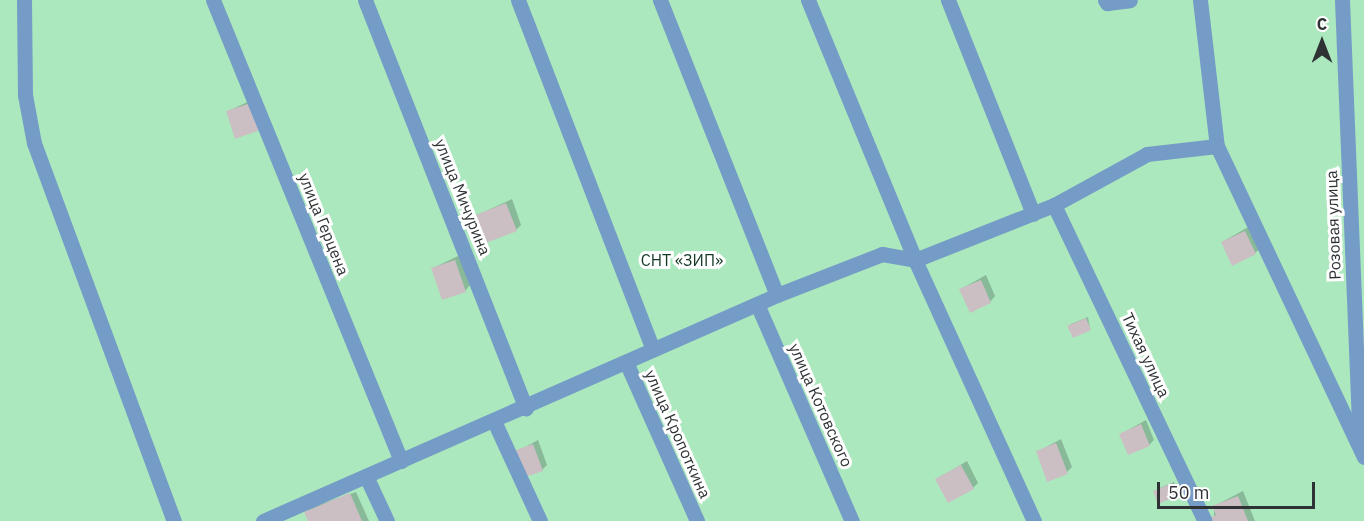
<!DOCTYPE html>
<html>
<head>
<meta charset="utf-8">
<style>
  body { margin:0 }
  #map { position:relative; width:1364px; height:521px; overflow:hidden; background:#e7eff7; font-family:"IBM Plex Sans",sans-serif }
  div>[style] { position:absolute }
  .green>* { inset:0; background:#abe8be }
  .shadow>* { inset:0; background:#0003 }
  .building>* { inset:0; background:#cbbfc3 }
  .street>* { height:15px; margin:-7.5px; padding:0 7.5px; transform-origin:7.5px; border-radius:7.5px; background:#759bc7 }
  span { translate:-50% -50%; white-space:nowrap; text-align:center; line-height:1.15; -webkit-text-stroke:6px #fff; paint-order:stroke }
  .street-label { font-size:16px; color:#2f3235 }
  .park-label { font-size:16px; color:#143822 }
  .north { position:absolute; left:1292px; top:12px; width:60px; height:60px; -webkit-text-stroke:4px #fff; paint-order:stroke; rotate:0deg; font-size:16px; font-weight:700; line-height:24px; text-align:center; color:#2f3235 }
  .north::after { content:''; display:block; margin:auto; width:21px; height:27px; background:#2f3235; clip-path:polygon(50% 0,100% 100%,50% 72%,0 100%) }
  .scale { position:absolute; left:1157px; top:482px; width:158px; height:27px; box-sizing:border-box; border:3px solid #2f3235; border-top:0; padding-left:8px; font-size:18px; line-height:21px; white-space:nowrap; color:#2f3235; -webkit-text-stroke:4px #fff; paint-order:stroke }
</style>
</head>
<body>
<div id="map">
  <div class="green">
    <i style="clip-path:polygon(0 0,1364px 0,1364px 521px,0 521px)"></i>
  </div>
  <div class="shadow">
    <i style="clip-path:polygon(256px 98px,236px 137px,228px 111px)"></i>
    <i style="clip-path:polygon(512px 199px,521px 225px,516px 230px,475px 216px)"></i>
    <i style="clip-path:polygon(1250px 226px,1261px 248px,1255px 253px,1222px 242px)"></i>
    <i style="clip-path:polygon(460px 255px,470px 285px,465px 291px,433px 268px)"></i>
    <i style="clip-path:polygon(986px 275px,995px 296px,990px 302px,961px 289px)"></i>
    <i style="clip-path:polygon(1088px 317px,1090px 329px,1069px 326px,1071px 324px)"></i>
    <i style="clip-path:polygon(1146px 420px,1154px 440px,1149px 445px,1121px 434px)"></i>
    <i style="clip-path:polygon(1061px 439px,1072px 467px,1067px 472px,1037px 452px)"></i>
    <i style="clip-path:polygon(538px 440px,547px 465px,542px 470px,518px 451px)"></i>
    <i style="clip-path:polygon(967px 461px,978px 483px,973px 488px,937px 479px)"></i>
    <i style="clip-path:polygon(1174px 482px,1177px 495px,1157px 489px)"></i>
    <i style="clip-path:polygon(1243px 491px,1255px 521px,1214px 521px,1214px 506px)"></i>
    <i style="clip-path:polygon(356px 492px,369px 521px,309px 521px,306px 512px,310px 508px)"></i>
  </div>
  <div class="building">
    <i style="clip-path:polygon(251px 103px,260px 130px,235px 139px,226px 111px)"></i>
    <i style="clip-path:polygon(506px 203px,517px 231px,483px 244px,473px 216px)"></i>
    <i style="clip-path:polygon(1245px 231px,1256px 254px,1232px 266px,1221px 242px)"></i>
    <i style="clip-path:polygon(455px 260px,466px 292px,442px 300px,431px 268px)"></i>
    <i style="clip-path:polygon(981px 280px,991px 303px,970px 313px,959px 289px)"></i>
    <i style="clip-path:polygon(1086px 318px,1091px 330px,1073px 338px,1067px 326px)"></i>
    <i style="clip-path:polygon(1141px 424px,1150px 446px,1128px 455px,1119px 434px)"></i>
    <i style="clip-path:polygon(1056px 443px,1068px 474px,1047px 482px,1036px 451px)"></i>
    <i style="clip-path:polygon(533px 444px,543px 471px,525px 477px,516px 450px)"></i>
    <i style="clip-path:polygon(961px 465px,974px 489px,948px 503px,935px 479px)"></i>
    <i style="clip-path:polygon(1172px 483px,1177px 496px,1158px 504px,1153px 491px)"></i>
    <i style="clip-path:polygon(350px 493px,362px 521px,308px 521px,304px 512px)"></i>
    <i style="clip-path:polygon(1238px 496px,1248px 521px,1213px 521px,1211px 517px,1216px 515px,1212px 506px)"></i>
  </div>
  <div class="street">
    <i style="left:24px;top:0;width:95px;rotate:89.4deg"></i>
    <i style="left:25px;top:95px;width:49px;rotate:79.4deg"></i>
    <i style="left:34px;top:143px;width:403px;rotate:69.7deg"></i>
    <i style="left:213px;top:0;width:498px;rotate:67.8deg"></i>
    <i style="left:365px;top:0;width:439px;rotate:68.5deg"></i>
    <i style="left:518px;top:0;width:374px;rotate:68.9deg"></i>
    <i style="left:660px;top:0;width:317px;rotate:68.4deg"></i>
    <i style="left:808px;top:0;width:281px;rotate:67.6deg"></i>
    <i style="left:915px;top:260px;width:287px;rotate:65.5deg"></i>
    <i style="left:948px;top:0;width:230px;rotate:68.3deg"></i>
    <i style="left:1105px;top:0;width:4px;rotate:56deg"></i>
    <i style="left:1107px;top:3px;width:23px;rotate:-7deg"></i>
    <i style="left:1200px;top:0;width:147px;rotate:83.4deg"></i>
    <i style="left:1217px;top:146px;width:344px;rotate:64.7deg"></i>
    <i style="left:1342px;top:0;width:440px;rotate:87.7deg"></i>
    <i style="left:1054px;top:205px;width:350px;rotate:64.5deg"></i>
    <i style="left:757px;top:304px;width:237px;rotate:66.4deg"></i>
    <i style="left:626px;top:362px;width:174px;rotate:65.9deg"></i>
    <i style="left:494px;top:421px;width:110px;rotate:65.3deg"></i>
    <i style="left:366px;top:476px;width:50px;rotate:65deg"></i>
    <i style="left:263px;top:521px;width:561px;rotate:-23.73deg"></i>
    <i style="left:777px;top:295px;width:113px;rotate:-21.3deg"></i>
    <i style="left:882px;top:254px;width:34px;rotate:10deg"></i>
    <i style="left:915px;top:260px;width:149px;rotate:-21.6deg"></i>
    <i style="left:1054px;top:205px;width:106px;rotate:-28.7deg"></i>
    <i style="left:1147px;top:154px;width:70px;rotate:-6.5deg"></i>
  </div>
  <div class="street-label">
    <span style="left:463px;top:197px;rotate:68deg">улица Мичурина</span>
    <span style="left:324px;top:224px;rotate:68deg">улица Герцена</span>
    <span style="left:1333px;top:225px;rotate:-92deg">Розовая улица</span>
    <span style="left:1146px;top:355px;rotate:65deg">Тихая улица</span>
    <span style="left:821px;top:405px;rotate:66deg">улица Котовского</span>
    <span style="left:678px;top:434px;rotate:66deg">улица Кропоткина</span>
  </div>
  <div class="park-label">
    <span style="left:682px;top:260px">СНТ «ЗИП»</span>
  </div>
  <div class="north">С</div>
  <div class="scale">50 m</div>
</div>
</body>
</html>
